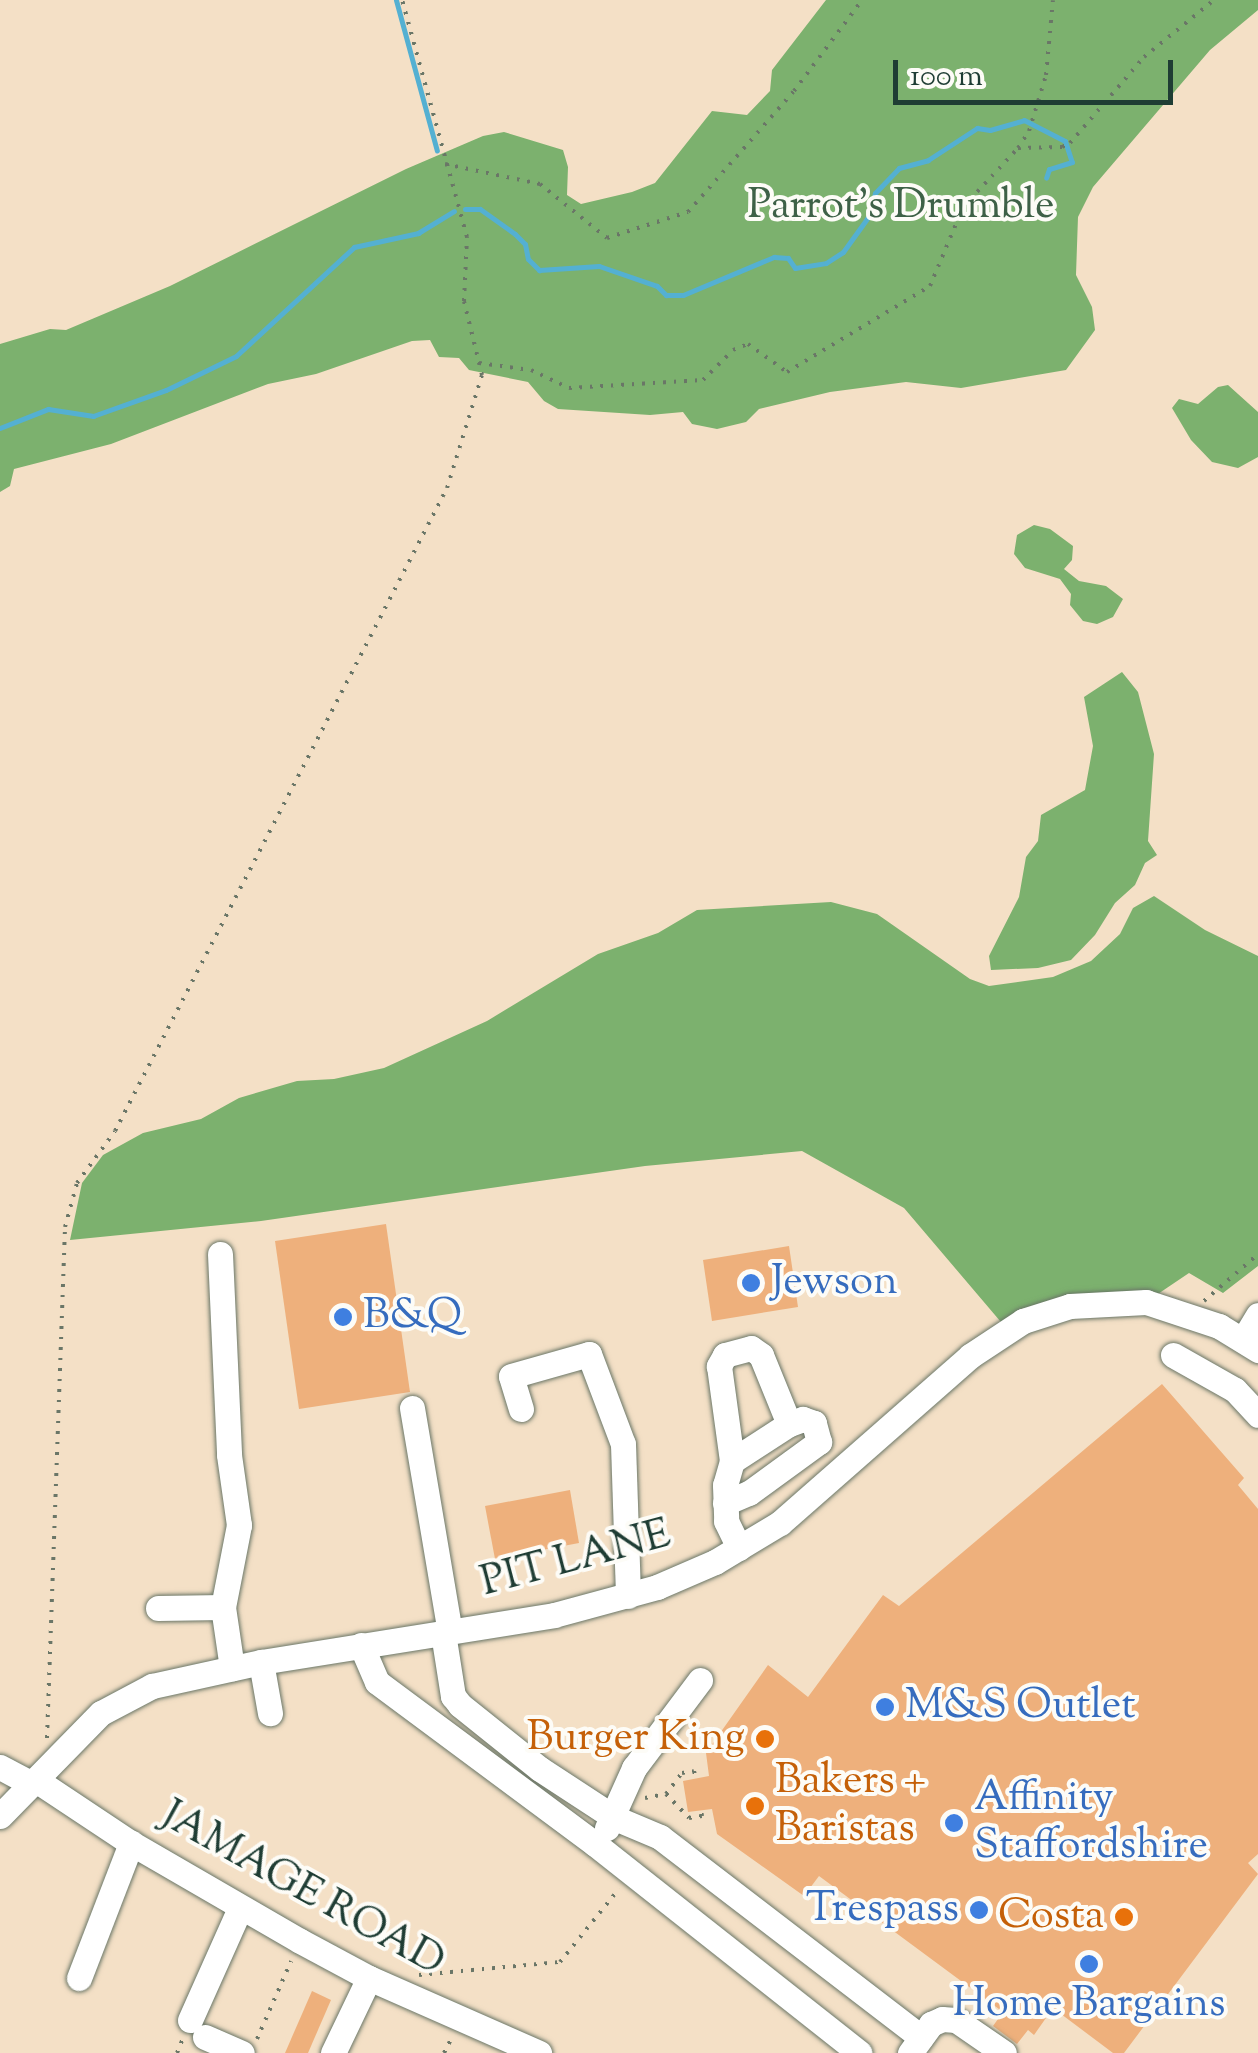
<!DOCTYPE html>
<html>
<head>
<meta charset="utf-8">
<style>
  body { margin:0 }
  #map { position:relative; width:1258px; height:2053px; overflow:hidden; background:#f4e0c6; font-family:"Sorts Mill Goudy",serif }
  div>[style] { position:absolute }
  .forest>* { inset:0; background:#7cb16e }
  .stream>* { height:5px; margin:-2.5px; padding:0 2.5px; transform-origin:2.5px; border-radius:2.5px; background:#54b0d2 }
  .building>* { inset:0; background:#eeb07c }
  .path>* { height:4px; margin-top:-2px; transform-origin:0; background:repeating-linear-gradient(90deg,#6a7667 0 2.5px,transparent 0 10.5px) }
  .roads { filter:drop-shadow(0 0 2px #6a7667) drop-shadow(0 0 2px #6a7667) }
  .minor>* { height:25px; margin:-12.5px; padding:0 12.5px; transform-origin:12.5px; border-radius:12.5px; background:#fff }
  .dots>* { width:28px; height:28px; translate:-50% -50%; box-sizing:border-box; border:5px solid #fdfcf7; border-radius:50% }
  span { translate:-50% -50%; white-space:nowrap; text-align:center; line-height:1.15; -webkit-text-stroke:8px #fdfcf7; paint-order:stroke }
  .park-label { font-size:42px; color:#3e6147 }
  .shop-label { font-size:42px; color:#366cbe }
  .left { translate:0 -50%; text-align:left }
  .right { translate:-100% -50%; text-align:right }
  .street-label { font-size:42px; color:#1f3d34 }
  .food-label { font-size:42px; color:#c56008 }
  .scale { position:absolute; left:893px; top:60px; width:280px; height:45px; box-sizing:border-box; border:5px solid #1f3d34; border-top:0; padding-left:12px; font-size:30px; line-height:35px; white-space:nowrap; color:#1f3d34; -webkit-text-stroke:8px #fdfcf7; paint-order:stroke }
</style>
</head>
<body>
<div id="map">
  <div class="forest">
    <i style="clip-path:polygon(826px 0,1258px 0,1258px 10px,1210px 50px,1093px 187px,1078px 217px,1076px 275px,1092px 307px,1095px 330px,1066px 370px,961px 388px,906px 382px,830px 392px,759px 409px,746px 422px,717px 429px,692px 424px,683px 412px,650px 415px,558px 409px,544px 401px,528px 382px,469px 370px,459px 358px,439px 357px,430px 340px,412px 341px,316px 374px,268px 384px,111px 444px,14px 469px,10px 486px,0 492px,0 344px,50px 329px,66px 330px,170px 286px,406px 169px,483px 136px,504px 132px,563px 150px,568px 167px,567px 195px,581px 204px,632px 192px,655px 183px,712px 111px,747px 115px,770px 91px,772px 70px)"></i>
    <i style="clip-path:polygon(1228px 385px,1258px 412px,1258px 457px,1238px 468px,1212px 462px,1191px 440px,1172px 408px,1179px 399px,1198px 404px,1218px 387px)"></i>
    <i style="clip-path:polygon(1034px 525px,1050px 529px,1073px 546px,1072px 560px,1064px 569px,1079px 581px,1106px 586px,1123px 599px,1113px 617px,1097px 624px,1083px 621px,1070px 605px,1071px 594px,1060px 579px,1025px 568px,1014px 554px,1017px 535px)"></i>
    <i style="clip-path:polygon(1122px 672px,1138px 692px,1154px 754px,1148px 841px,1157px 855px,1145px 863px,1135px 885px,1115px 903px,1095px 935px,1071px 960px,1038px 968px,991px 970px,989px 956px,1019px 897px,1026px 857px,1038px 841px,1041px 815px,1085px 790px,1093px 746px,1084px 697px)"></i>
    <i style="clip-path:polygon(1154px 896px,1205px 930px,1258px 956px,1258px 1266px,1223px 1293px,1189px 1273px,1146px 1302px,1006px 1328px,904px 1208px,802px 1151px,645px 1166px,261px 1221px,70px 1240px,82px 1183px,103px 1155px,143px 1133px,201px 1119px,239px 1098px,297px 1081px,334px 1079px,384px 1068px,487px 1021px,598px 954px,658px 933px,697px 910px,831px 902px,877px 914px,970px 979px,989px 986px,1053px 977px,1091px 961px,1120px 934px,1133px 908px)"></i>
  </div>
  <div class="stream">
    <i style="left:396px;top:0;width:156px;rotate:74.8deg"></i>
    <i style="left:465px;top:209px;width:15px"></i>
    <i style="left:480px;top:209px;width:43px;rotate:35.5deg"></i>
    <i style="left:515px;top:234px;width:14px;rotate:45deg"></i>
    <i style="left:525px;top:244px;width:15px;rotate:79deg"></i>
    <i style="left:528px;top:259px;width:16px;rotate:45deg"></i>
    <i style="left:539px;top:270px;width:60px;rotate:-3.8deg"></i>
    <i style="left:599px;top:266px;width:61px;rotate:19deg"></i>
    <i style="left:657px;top:286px;width:13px;rotate:45deg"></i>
    <i style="left:666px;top:295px;width:17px"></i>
    <i style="left:683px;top:295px;width:99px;rotate:-22.7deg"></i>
    <i style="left:774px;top:257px;width:14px;rotate:4deg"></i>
    <i style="left:788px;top:258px;width:12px;rotate:55deg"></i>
    <i style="left:795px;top:268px;width:31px;rotate:-9deg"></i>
    <i style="left:826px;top:263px;width:20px;rotate:-33deg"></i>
    <i style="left:843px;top:252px;width:48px;rotate:-54.3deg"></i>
    <i style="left:871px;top:213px;width:20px;rotate:-79deg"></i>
    <i style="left:875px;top:193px;width:35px;rotate:-46deg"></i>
    <i style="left:899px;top:168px;width:30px;rotate:-15deg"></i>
    <i style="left:928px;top:160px;width:59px;rotate:-33.1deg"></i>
    <i style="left:977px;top:128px;width:13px;rotate:9deg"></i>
    <i style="left:990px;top:130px;width:35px;rotate:-16deg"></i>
    <i style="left:1024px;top:120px;width:46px;rotate:27.1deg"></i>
    <i style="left:1065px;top:141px;width:22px;rotate:72deg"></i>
    <i style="left:1072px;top:162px;width:24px;rotate:163deg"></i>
    <i style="left:1049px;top:169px;width:9px;rotate:108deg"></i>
    <i style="left:0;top:428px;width:52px;rotate:-21.6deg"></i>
    <i style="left:48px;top:409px;width:46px;rotate:8.8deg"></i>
    <i style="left:93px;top:416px;width:77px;rotate:-19.6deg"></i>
    <i style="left:166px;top:390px;width:78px;rotate:-25.9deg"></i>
    <i style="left:236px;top:356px;width:161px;rotate:-42.7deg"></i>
    <i style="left:354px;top:247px;width:66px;rotate:-12.3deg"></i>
    <i style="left:418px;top:233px;width:42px;rotate:-31.4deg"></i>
  </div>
  <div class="building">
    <i style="clip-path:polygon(386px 1224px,410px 1392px,299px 1409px,275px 1241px)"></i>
    <i style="clip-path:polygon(789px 1246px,798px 1307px,712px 1321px,703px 1260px)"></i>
    <i style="clip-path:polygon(1162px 1384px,1244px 1478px,1238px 1485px,1258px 1509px,1258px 1854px,1248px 1863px,1258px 1874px,1124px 2053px,1113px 2053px,1053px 2008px,1034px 2035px,1028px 2030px,1017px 2044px,993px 2026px,1003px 2012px,819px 1876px,804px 1896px,717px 1834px,712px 1809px,688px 1812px,683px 1781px,709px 1776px,706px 1753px,768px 1665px,808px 1697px,883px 1595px,899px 1606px)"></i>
    <i style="clip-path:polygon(570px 1490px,579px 1543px,495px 1559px,485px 1506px)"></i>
    <i style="clip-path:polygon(312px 1991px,331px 2000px,308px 2053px,285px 2053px)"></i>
  </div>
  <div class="path">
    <i style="left:1018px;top:148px;width:20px;rotate:-57deg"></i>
    <i style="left:1029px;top:131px;width:59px;rotate:-73.1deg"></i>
    <i style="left:1046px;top:75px;width:75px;rotate:-84.7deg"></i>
    <i style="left:445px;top:164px;width:97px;rotate:11.9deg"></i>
    <i style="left:540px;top:184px;width:86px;rotate:38.9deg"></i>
    <i style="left:607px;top:238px;width:85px;rotate:-17.8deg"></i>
    <i style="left:688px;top:212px;width:161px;rotate:-48.8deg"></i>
    <i style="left:794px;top:91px;width:114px;rotate:-53.2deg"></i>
    <i style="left:479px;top:363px;width:52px;rotate:7.7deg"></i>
    <i style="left:531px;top:370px;width:42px;rotate:25.3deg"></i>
    <i style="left:569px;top:388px;width:134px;rotate:-3.4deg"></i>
    <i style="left:703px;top:380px;width:42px;rotate:-45deg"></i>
    <i style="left:733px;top:350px;width:16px;rotate:-22deg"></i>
    <i style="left:748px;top:344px;width:48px;rotate:35.7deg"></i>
    <i style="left:787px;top:372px;width:167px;rotate:-31deg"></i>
    <i style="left:930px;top:286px;width:86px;rotate:-67.3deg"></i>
    <i style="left:963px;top:207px;width:81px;rotate:-47deg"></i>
    <i style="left:1018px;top:148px;width:44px;rotate:-1.3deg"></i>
    <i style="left:1062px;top:147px;width:9px;rotate:-27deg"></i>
    <i style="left:1070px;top:143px;width:113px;rotate:-49.3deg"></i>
    <i style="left:1144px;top:57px;width:90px;rotate:-39.2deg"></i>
    <i style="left:1204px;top:1301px;width:72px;rotate:-41deg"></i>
    <i style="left:47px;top:1738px;width:511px;rotate:-87.98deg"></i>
    <i style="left:65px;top:1227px;width:46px;rotate:-74.7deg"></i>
    <i style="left:77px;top:1183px;width:64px;rotate:-53.8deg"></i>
    <i style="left:115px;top:1131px;width:724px;rotate:-62.69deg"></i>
    <i style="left:447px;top:488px;width:118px;rotate:-72.8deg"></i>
    <i style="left:482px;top:375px;width:76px;rotate:-103.7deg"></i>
    <i style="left:464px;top:301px;width:64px;rotate:-87.3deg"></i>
    <i style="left:467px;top:237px;width:246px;rotate:-105.3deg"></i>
    <i style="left:666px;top:1794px;width:33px;rotate:46deg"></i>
    <i style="left:689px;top:1818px;width:13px;rotate:-9deg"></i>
    <i style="left:702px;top:1816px;width:6px;rotate:-99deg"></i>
    <i style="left:645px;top:1798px;width:21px;rotate:-11deg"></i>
    <i style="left:666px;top:1794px;width:26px;rotate:-53deg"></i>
    <i style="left:682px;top:1773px;width:12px;rotate:-9deg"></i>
    <i style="left:694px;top:1771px;width:8px;rotate:76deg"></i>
    <i style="left:419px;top:1975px;width:142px;rotate:-5.3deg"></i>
    <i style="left:560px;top:1962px;width:94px;rotate:-51.1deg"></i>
    <i style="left:257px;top:2039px;width:85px;rotate:-66.4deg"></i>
    <i style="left:177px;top:2053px;width:16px;rotate:-68deg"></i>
    <i style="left:444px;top:2053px;width:16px;rotate:-63deg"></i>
  </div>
  <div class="roads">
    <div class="minor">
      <i style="left:220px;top:1254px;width:201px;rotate:87.4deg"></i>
      <i style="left:229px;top:1455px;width:71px;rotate:81.9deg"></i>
      <i style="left:239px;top:1525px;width:84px;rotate:101deg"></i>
      <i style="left:1243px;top:1340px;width:29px;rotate:-59deg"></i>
      <i style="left:1173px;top:1355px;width:71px;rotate:29.4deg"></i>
      <i style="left:1235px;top:1390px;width:34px;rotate:47deg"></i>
      <i style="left:412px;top:1408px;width:227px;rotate:80.4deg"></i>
      <i style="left:521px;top:1409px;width:34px;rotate:-107deg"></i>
      <i style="left:511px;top:1376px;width:81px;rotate:-15.8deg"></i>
      <i style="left:589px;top:1354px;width:96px;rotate:69.3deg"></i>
      <i style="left:623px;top:1444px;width:152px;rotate:88.1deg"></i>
      <i style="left:732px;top:1461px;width:68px;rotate:-33deg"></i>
      <i style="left:789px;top:1424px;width:74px;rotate:-112.1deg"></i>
      <i style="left:761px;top:1355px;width:12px;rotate:-145deg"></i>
      <i style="left:751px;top:1348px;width:27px;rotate:165deg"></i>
      <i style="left:725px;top:1355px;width:13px;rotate:119deg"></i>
      <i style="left:719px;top:1366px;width:96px;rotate:82.2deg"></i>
      <i style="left:732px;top:1461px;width:25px;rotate:106deg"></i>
      <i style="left:725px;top:1485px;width:36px;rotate:88deg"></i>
      <i style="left:726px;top:1521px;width:30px;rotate:64deg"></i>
      <i style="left:725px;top:1503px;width:26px;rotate:-23deg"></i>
      <i style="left:749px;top:1493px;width:87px;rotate:-36.1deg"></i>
      <i style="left:819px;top:1442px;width:20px;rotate:-105deg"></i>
      <i style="left:814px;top:1423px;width:12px;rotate:-160deg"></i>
      <i style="left:803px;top:1419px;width:15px;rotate:160deg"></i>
      <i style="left:158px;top:1608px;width:65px;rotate:-0.9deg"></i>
      <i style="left:223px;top:1607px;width:62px;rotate:81.6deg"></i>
      <i style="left:443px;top:1633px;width:64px;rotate:81deg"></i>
      <i style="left:453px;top:1696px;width:11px;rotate:52deg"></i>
      <i style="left:460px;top:1705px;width:102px;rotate:38.7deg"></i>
      <i style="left:540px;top:1769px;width:90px;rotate:33.2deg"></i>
      <i style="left:615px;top:1818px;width:49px;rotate:22.9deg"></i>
      <i style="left:660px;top:1837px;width:329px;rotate:37.5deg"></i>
      <i style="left:361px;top:1645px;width:40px;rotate:66.6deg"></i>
      <i style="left:377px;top:1682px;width:272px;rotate:36.6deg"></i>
      <i style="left:595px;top:1844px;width:337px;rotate:38.3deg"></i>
      <i style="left:261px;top:1662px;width:52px;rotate:80deg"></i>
      <i style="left:0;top:1767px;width:36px;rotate:28deg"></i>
      <i style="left:36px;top:1780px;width:114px;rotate:33.6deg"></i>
      <i style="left:131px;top:1843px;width:195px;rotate:30.1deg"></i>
      <i style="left:300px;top:1941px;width:78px;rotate:28.2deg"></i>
      <i style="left:369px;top:1978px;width:186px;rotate:23.8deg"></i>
      <i style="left:0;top:1816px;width:144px;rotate:-45.6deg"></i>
      <i style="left:101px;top:1713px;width:58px;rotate:-27.9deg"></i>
      <i style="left:152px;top:1686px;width:112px;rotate:-12.4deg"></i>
      <i style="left:261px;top:1662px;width:297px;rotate:-9.1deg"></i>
      <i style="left:554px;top:1615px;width:107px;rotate:-15.2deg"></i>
      <i style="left:657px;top:1587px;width:63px;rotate:-23.3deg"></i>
      <i style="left:715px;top:1562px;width:76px;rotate:-31deg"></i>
      <i style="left:780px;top:1523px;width:253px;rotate:-41.3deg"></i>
      <i style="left:970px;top:1356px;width:64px;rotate:-33.4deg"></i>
      <i style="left:1023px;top:1321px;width:49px;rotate:-17.7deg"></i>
      <i style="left:1070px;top:1306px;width:76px;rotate:-3deg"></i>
      <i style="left:1146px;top:1302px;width:77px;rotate:18.2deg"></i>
      <i style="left:1219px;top:1326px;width:46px;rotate:31.6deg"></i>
      <i style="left:607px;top:1828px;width:66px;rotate:-65.8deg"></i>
      <i style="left:634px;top:1768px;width:110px;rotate:-53.1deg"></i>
      <i style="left:79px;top:1978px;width:145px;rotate:-68.9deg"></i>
      <i style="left:190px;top:2020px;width:123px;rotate:-65.9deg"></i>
      <i style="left:205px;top:2037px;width:40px;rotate:23.4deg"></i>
      <i style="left:333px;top:2053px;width:83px;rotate:-64.4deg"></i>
      <i style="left:910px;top:2053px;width:36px;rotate:-54deg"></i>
      <i style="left:931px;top:2024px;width:12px;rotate:-24deg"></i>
      <i style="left:942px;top:2019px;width:14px;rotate:4deg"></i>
      <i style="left:956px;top:2020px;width:58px;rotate:34.5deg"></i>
    </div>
  </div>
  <div class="dots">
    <i style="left:751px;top:1283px;background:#3f7fe0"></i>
    <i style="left:343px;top:1317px;background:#3f7fe0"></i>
    <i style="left:885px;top:1707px;background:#3f7fe0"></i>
    <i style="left:765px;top:1739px;background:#e8710a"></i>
    <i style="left:755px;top:1806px;background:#e8710a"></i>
    <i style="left:954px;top:1823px;background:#3f7fe0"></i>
    <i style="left:979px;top:1910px;background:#3f7fe0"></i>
    <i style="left:1124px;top:1917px;background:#e8710a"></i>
    <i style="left:1089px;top:1964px;background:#3f7fe0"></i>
  </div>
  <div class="park-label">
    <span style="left:901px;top:207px">Parrot's Drumble</span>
  </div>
  <div class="shop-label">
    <span class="left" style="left:771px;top:1283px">Jewson</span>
    <span class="left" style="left:363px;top:1317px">B&amp;Q</span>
    <span class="left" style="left:905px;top:1707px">M&amp;S Outlet</span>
    <span class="left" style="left:974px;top:1823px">Affinity<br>Staffordshire</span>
    <span class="right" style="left:959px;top:1910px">Trespass</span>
    <span style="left:1089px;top:2005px">Home Bargains</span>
  </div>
  <div class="street-label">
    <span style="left:576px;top:1560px;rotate:-15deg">PIT LANE</span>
    <span style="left:302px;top:1890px;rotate:29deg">JAMAGE ROAD</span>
  </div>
  <div class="food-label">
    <span class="right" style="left:745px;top:1739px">Burger King</span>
    <span class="left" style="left:775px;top:1806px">Bakers +<br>Baristas</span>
    <span class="right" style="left:1104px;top:1917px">Costa</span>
  </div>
  <div class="scale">100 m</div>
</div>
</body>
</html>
